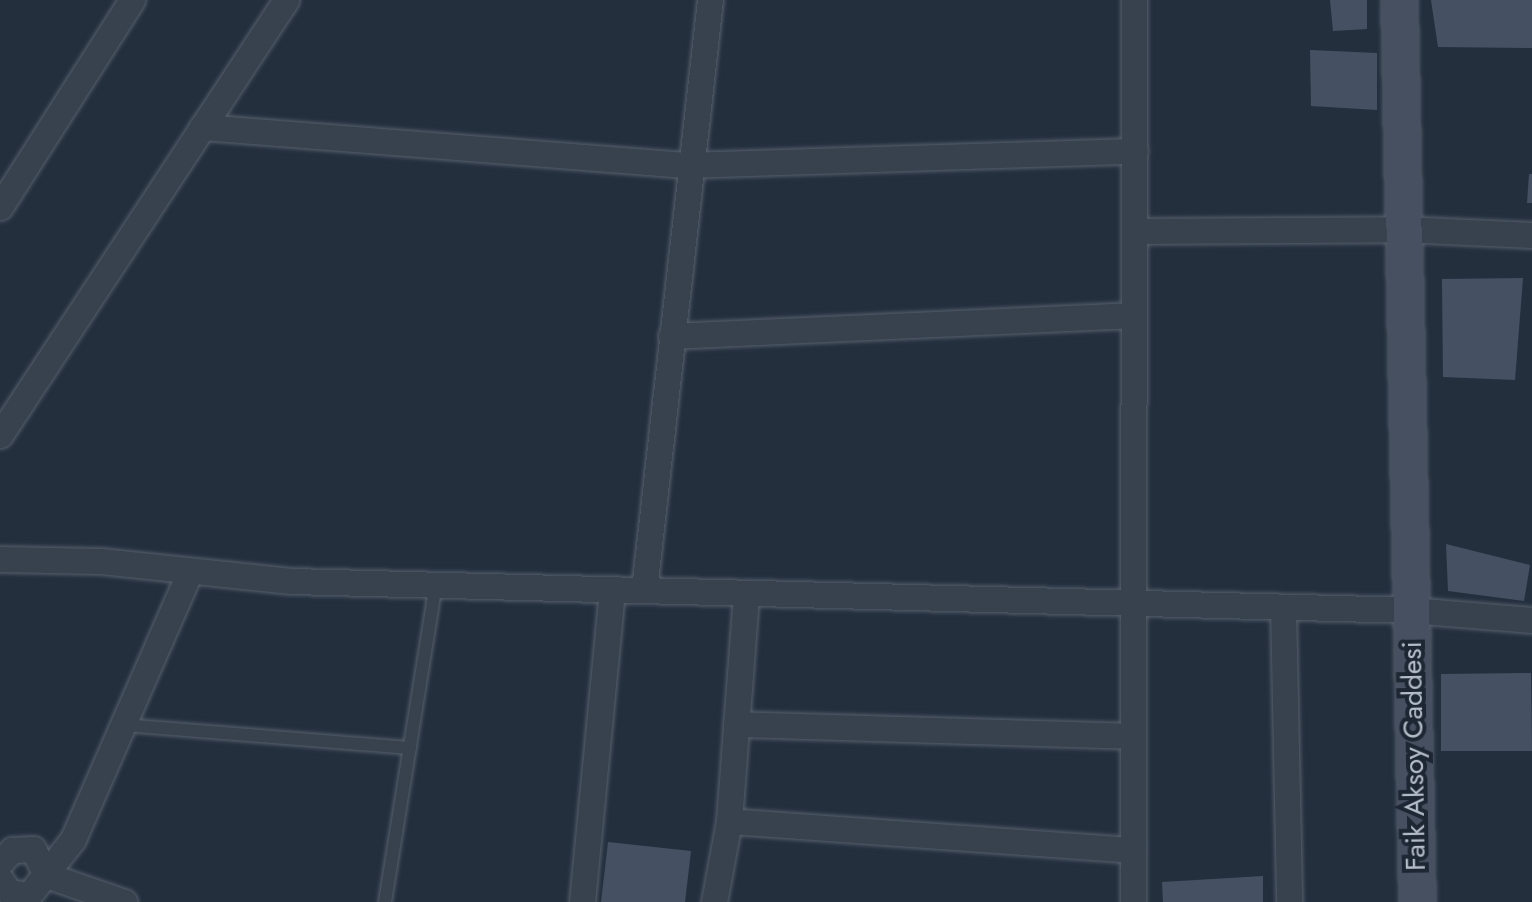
<!DOCTYPE html>
<html>
<head>
<meta charset="utf-8">
<style>
  body { margin:0 }
  #map { position:relative; width:1532px; height:902px; overflow:hidden; background:#242f3e; font-family:Jost,sans-serif }
  div>[style] { position:absolute }
  .building>* { inset:0; background:#455162 }
  .roads { filter:drop-shadow(0 0 2px #565f6c) drop-shadow(0 0 2px #565f6c) }
  .service>* { height:12px; margin:-6px; padding:0 6px; transform-origin:6px; border-radius:6px; background:#38414e }
  .minor>* { height:25px; margin:-12.5px; padding:0 12.5px; transform-origin:12.5px; border-radius:12.5px; background:#38414e }
  .secondary>* { height:35px; margin:-17.5px; padding:0 17.5px; transform-origin:17.5px; border-radius:17.5px; background:#465061 }
  span { translate:-50% -50%; white-space:nowrap; text-align:center; line-height:1.15; -webkit-text-stroke:8px #1d2633; paint-order:stroke }
  .street-label { font-size:28px; color:#b4bcc9 }
</style>
</head>
<body>
<div id="map">
  <div class="building">
    <i style="clip-path:polygon(1330px 0,1367px 0,1367px 29px,1333px 31px)"></i>
    <i style="clip-path:polygon(1431px 0,1532px 0,1532px 48px,1438px 47px)"></i>
    <i style="clip-path:polygon(1310px 50px,1377px 53px,1377px 110px,1311px 106px)"></i>
    <i style="clip-path:polygon(1529px 174px,1532px 174px,1532px 203px,1527px 203px)"></i>
    <i style="clip-path:polygon(1523px 278px,1515px 380px,1443px 377px,1442px 279px)"></i>
    <i style="clip-path:polygon(1446px 544px,1530px 565px,1524px 601px,1448px 591px)"></i>
    <i style="clip-path:polygon(1531px 673px,1532px 751px,1441px 751px,1441px 674px)"></i>
    <i style="clip-path:polygon(608px 842px,691px 851px,685px 902px,601px 902px)"></i>
    <i style="clip-path:polygon(1263px 876px,1263px 902px,1163px 902px,1162px 882px)"></i>
  </div>
  <div class="roads">
    <div class="service">
      <i style="left:123px;top:725px;width:288px;rotate:4.6deg"></i>
      <i style="left:385px;top:902px;width:321px;rotate:-80.9deg"></i>
    </div>
    <div class="minor">
      <i style="left:202px;top:127px;width:482px;rotate:4.5deg"></i>
      <i style="left:682px;top:165px;width:453px;rotate:-1.8deg"></i>
      <i style="left:0;top:207px;width:246px;rotate:-57.5deg"></i>
      <i style="left:1135px;top:231px;width:268px;rotate:-0.4deg"></i>
      <i style="left:1403px;top:229px;width:129px;rotate:2.7deg"></i>
      <i style="left:671px;top:336px;width:463px;rotate:-2.6deg"></i>
      <i style="left:0;top:435px;width:521px;rotate:-56.68deg"></i>
      <i style="left:0;top:559px;width:101px;rotate:1.1deg"></i>
      <i style="left:101px;top:561px;width:191px;rotate:6deg"></i>
      <i style="left:291px;top:581px;width:1120px;rotate:1.48deg"></i>
      <i style="left:1411px;top:610px;width:121px;rotate:4.7deg"></i>
      <i style="left:644px;top:590px;width:594px;rotate:-83.62deg"></i>
      <i style="left:1283px;top:607px;width:295px;rotate:88.8deg"></i>
      <i style="left:736px;top:724px;width:397px;rotate:1.7deg"></i>
      <i style="left:729px;top:821px;width:405px;rotate:4.1deg"></i>
      <i style="left:0;top:863px;width:18px;rotate:-47deg"></i>
      <i style="left:12px;top:850px;width:21px;rotate:-3deg"></i>
      <i style="left:33px;top:849px;width:29px;rotate:63deg"></i>
      <i style="left:46px;top:875px;width:83px;rotate:19.1deg"></i>
      <i style="left:0;top:879px;width:16px;rotate:55deg"></i>
      <i style="left:9px;top:892px;width:20px;rotate:9deg"></i>
      <i style="left:29px;top:895px;width:71px;rotate:-51.8deg"></i>
      <i style="left:73px;top:839px;width:292px;rotate:-66.4deg"></i>
      <i style="left:582px;top:902px;width:314px;rotate:-84.5deg"></i>
      <i style="left:714px;top:902px;width:82px;rotate:-79.5deg"></i>
      <i style="left:729px;top:821px;width:229px;rotate:-85.7deg"></i>
      <i style="left:1133px;top:902px;width:902px;rotate:-89.94deg"></i>
    </div>
    <div class="secondary">
      <i style="left:1399px;top:0;width:902px;rotate:88.86deg"></i>
    </div>
  </div>
  <div class="street-label">
    <span style="left:1414px;top:756px;rotate:-91deg">Faik Aksoy Caddesi</span>
  </div>
</div>
</body>
</html>
